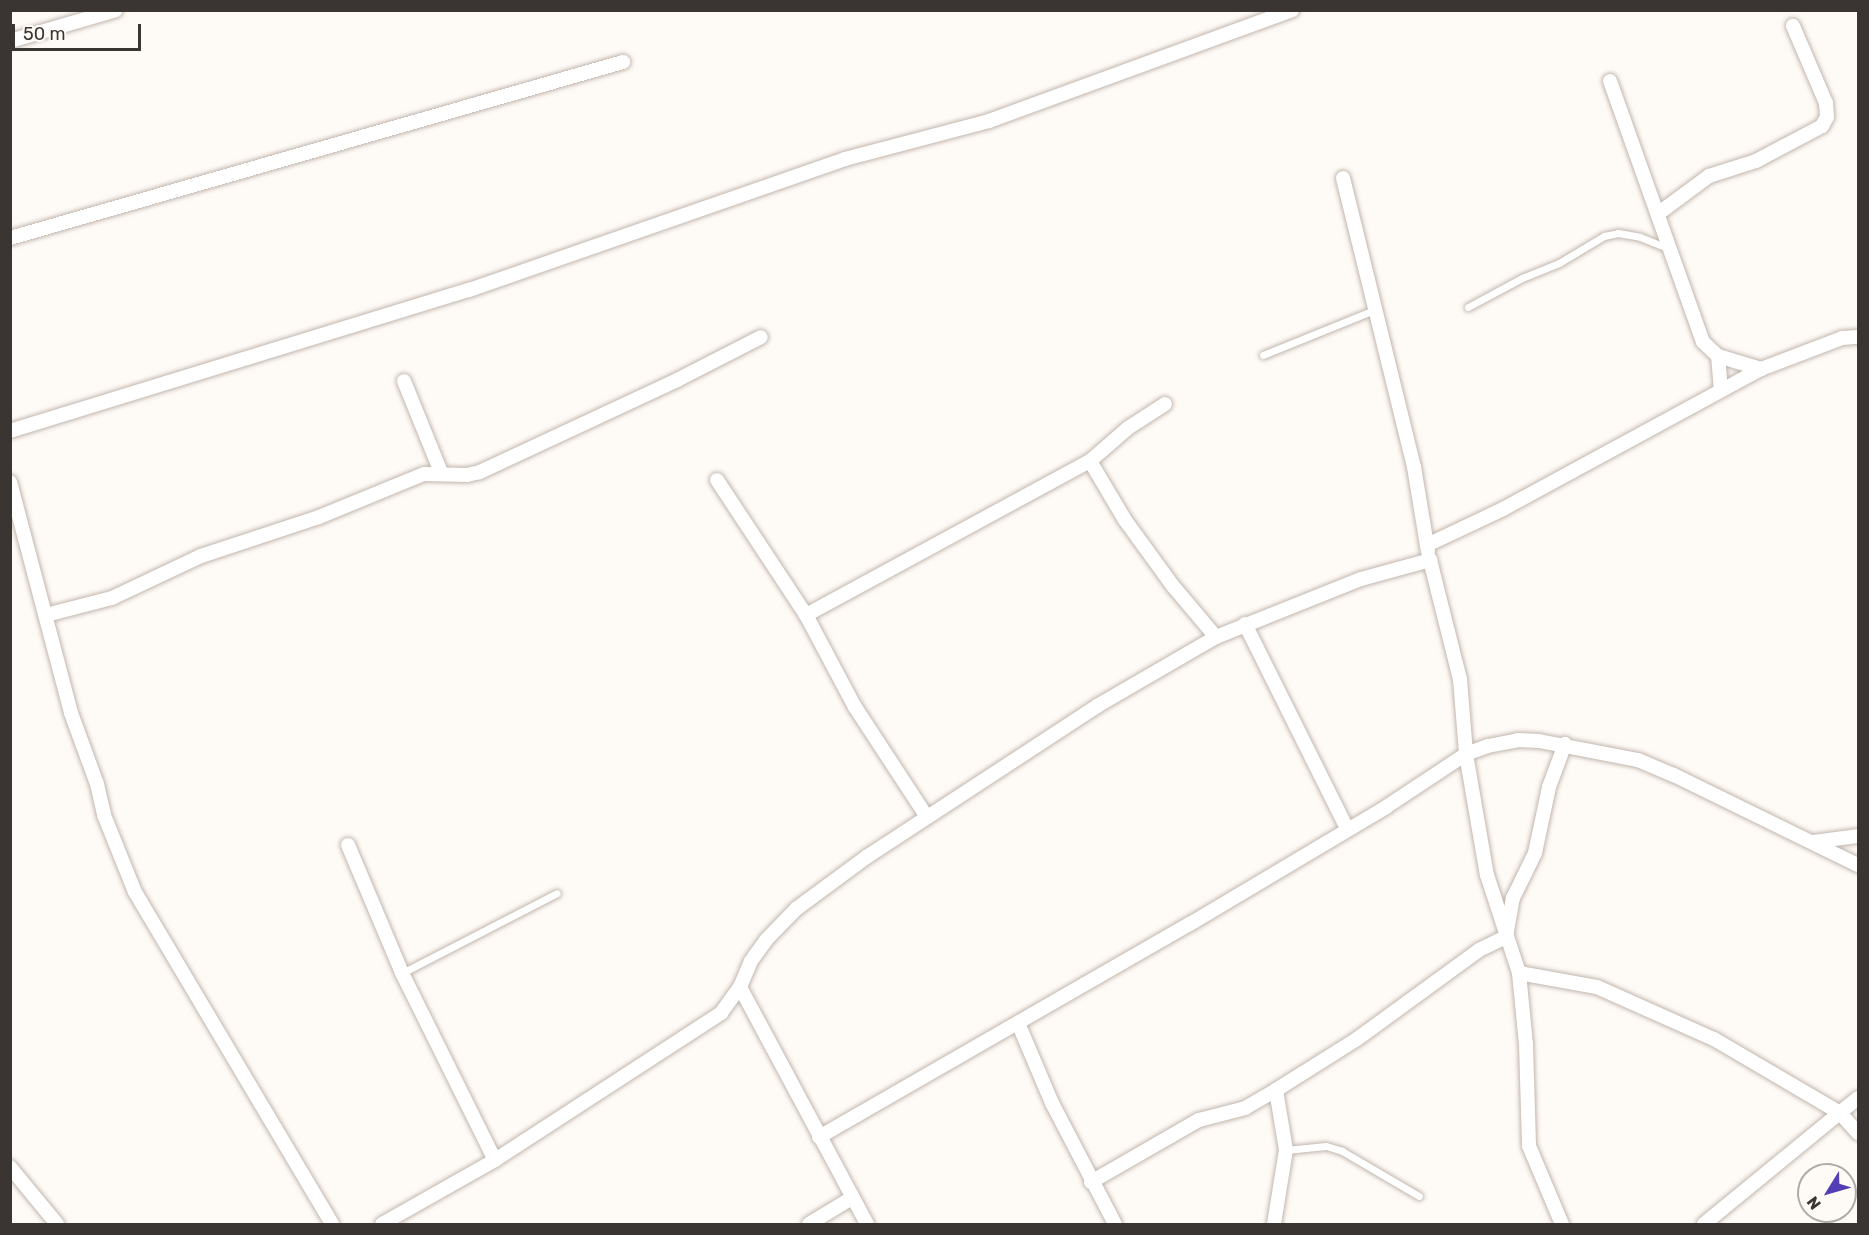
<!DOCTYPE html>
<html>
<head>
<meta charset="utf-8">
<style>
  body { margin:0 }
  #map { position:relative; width:1869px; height:1235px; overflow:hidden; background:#fefaf6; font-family:Rubik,sans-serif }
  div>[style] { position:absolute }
  .roads { filter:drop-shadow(0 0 2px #c1b6ad) drop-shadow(0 0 2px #c1b6ad) }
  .lane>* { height:7px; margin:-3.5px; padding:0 3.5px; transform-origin:3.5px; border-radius:3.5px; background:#fff }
  .street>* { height:14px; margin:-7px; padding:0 7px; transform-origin:7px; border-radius:7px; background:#fff }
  span { translate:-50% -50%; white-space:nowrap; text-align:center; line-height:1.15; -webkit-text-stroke:4.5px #fefaf6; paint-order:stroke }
  .frame { position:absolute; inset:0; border:12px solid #3a3532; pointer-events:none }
  .north { position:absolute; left:1797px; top:1163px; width:60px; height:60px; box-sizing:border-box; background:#fefaf6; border:2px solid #b0aba8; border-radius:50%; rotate:233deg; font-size:16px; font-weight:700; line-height:24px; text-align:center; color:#3a3532 }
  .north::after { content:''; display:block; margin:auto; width:21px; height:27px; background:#533eb6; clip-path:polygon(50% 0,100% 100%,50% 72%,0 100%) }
  .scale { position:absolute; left:12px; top:24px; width:129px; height:27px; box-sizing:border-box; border:3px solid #3a3532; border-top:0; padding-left:8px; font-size:18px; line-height:21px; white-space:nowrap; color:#3a3532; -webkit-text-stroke:4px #fefaf6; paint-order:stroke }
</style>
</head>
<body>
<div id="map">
  <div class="roads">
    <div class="lane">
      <i style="left:1468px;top:307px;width:61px;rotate:-28.2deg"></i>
      <i style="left:1522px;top:278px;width:40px;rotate:-22deg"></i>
      <i style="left:1559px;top:263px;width:52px;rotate:-31deg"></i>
      <i style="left:1604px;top:236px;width:14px;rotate:-12deg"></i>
      <i style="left:1618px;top:233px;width:22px;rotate:10deg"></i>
      <i style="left:1640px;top:237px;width:31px;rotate:22deg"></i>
      <i style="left:1263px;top:355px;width:123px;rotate:-22deg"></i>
      <i style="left:402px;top:973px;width:174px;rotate:-27.3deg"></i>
      <i style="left:1286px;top:1150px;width:40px;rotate:-5.7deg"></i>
      <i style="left:1326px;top:1146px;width:17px;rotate:17deg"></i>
      <i style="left:1342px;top:1151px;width:89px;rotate:30.3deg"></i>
    </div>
    <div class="street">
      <i style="left:10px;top:41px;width:110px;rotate:-16.3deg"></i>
      <i style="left:1610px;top:81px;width:277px;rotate:70.4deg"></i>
      <i style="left:1703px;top:342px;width:21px;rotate:43deg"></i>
      <i style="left:1718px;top:356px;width:45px;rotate:16.8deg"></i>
      <i style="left:1343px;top:178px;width:298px;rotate:76.2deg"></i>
      <i style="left:1414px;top:467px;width:86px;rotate:80.6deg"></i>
      <i style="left:1659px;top:213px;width:62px;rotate:-36.5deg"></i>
      <i style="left:1709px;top:176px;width:49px;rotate:-17.7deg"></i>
      <i style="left:1756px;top:161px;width:75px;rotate:-27.9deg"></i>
      <i style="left:1822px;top:126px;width:10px;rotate:-61deg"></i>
      <i style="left:1827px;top:117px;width:14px;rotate:-94deg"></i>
      <i style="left:1826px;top:103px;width:84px;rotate:-113.2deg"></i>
      <i style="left:10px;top:238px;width:638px;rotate:-16.02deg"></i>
      <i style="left:1718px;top:356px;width:34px;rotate:85deg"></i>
      <i style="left:404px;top:381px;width:98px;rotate:67.9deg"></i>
      <i style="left:10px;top:431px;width:480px;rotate:-17.1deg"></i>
      <i style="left:469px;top:290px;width:398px;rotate:-19.2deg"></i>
      <i style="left:845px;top:159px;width:149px;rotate:-14.8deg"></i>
      <i style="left:989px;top:121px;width:323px;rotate:-20.1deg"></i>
      <i style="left:1090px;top:461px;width:69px;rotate:59.3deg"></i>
      <i style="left:1125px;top:520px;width:82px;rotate:54deg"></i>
      <i style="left:1173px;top:586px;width:67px;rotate:49.9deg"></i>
      <i style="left:717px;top:480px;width:162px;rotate:56.6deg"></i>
      <i style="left:806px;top:615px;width:104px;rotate:62deg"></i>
      <i style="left:855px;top:707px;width:131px;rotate:56.8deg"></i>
      <i style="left:10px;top:482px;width:239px;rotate:75.2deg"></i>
      <i style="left:71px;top:713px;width:76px;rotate:69.9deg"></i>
      <i style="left:97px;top:784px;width:32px;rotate:77deg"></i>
      <i style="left:104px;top:815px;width:83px;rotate:68.1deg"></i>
      <i style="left:135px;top:892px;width:386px;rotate:59.3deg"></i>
      <i style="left:1427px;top:545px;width:84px;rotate:-25.3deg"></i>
      <i style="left:1503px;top:509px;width:294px;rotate:-28.5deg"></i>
      <i style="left:1761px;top:369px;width:87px;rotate:-20.9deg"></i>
      <i style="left:1842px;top:338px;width:16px;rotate:-4deg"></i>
      <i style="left:46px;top:615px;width:68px;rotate:-14.4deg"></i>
      <i style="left:112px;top:598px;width:98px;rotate:-25.3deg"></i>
      <i style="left:201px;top:556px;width:124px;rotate:-18.3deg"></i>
      <i style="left:319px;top:517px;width:113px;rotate:-22.3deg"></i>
      <i style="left:424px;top:474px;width:43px;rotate:1.3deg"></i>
      <i style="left:467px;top:475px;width:13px;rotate:-13deg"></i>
      <i style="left:480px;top:472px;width:217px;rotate:-25deg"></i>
      <i style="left:677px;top:380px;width:94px;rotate:-27.1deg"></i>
      <i style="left:806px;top:615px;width:323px;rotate:-28.5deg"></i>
      <i style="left:1090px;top:461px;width:50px;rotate:-41deg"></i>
      <i style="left:1128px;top:428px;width:44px;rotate:-33deg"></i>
      <i style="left:1245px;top:624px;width:229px;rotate:63.5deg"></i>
      <i style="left:1813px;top:842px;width:45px;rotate:-7.6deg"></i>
      <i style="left:348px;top:845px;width:139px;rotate:67.1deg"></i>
      <i style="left:402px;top:973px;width:209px;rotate:63.6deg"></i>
      <i style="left:1519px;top:973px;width:79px;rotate:10.2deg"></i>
      <i style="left:1597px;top:987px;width:128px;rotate:24deg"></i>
      <i style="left:1714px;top:1039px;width:146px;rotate:30.4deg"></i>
      <i style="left:1840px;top:1113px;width:27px;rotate:48deg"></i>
      <i style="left:740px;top:987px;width:269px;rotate:61.8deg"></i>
      <i style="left:1018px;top:1023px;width:87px;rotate:67deg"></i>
      <i style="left:1052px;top:1103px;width:136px;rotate:62.5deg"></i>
      <i style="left:819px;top:1137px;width:428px;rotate:-29.9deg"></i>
      <i style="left:1190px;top:924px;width:228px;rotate:-30.8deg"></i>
      <i style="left:1386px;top:807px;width:96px;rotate:-33.5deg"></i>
      <i style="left:1466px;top:754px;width:23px;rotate:-20deg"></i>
      <i style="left:1488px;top:746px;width:31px;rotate:-11deg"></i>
      <i style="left:1518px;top:740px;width:21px;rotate:3deg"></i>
      <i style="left:1539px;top:741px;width:101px;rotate:10.9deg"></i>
      <i style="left:1638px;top:760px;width:39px;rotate:23deg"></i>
      <i style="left:1674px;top:775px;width:205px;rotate:26.1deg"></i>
      <i style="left:10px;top:1167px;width:74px;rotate:50.5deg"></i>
      <i style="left:1091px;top:1182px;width:125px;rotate:-29.9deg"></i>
      <i style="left:1199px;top:1120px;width:48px;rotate:-14.6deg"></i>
      <i style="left:1245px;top:1108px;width:36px;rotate:-30deg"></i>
      <i style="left:1276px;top:1090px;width:96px;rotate:-32.2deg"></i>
      <i style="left:1357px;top:1039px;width:151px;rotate:-36.1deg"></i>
      <i style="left:1479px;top:950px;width:30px;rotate:-26deg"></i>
      <i style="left:1506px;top:937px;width:40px;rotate:-80deg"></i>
      <i style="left:1513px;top:898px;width:50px;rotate:-63.9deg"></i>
      <i style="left:1535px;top:853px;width:67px;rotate:-78deg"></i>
      <i style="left:1549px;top:787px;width:46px;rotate:-69.6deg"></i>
      <i style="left:382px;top:1224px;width:130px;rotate:-29.5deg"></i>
      <i style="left:495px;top:1160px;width:270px;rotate:-33deg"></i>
      <i style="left:721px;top:1013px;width:32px;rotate:-54deg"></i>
      <i style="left:740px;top:987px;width:28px;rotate:-67deg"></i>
      <i style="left:751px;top:961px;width:26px;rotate:-54deg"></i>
      <i style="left:766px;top:940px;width:43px;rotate:-45.9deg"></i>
      <i style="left:796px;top:909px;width:89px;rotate:-36.4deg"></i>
      <i style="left:868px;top:856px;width:274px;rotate:-33.2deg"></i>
      <i style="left:1097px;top:706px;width:138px;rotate:-30.1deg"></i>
      <i style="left:1216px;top:637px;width:156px;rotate:-21.8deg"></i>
      <i style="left:1361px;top:579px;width:72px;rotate:-15.4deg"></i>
      <i style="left:1430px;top:560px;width:123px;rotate:75.9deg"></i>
      <i style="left:1460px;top:679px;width:75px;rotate:85.4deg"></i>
      <i style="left:1466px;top:754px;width:123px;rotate:80.2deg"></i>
      <i style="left:1487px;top:875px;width:103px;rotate:71.9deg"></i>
      <i style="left:1519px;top:973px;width:71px;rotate:84.4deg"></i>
      <i style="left:1526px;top:1044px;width:102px;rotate:88.3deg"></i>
      <i style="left:1529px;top:1146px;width:85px;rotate:67.1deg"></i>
      <i style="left:809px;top:1224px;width:50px;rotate:-31.2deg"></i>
      <i style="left:1274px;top:1224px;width:75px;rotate:-80.8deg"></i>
      <i style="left:1286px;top:1150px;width:61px;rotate:-99.5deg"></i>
      <i style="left:1704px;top:1224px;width:199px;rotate:-39.3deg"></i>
    </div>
  </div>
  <div class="frame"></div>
  <div class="north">N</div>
  <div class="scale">50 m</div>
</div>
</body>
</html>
